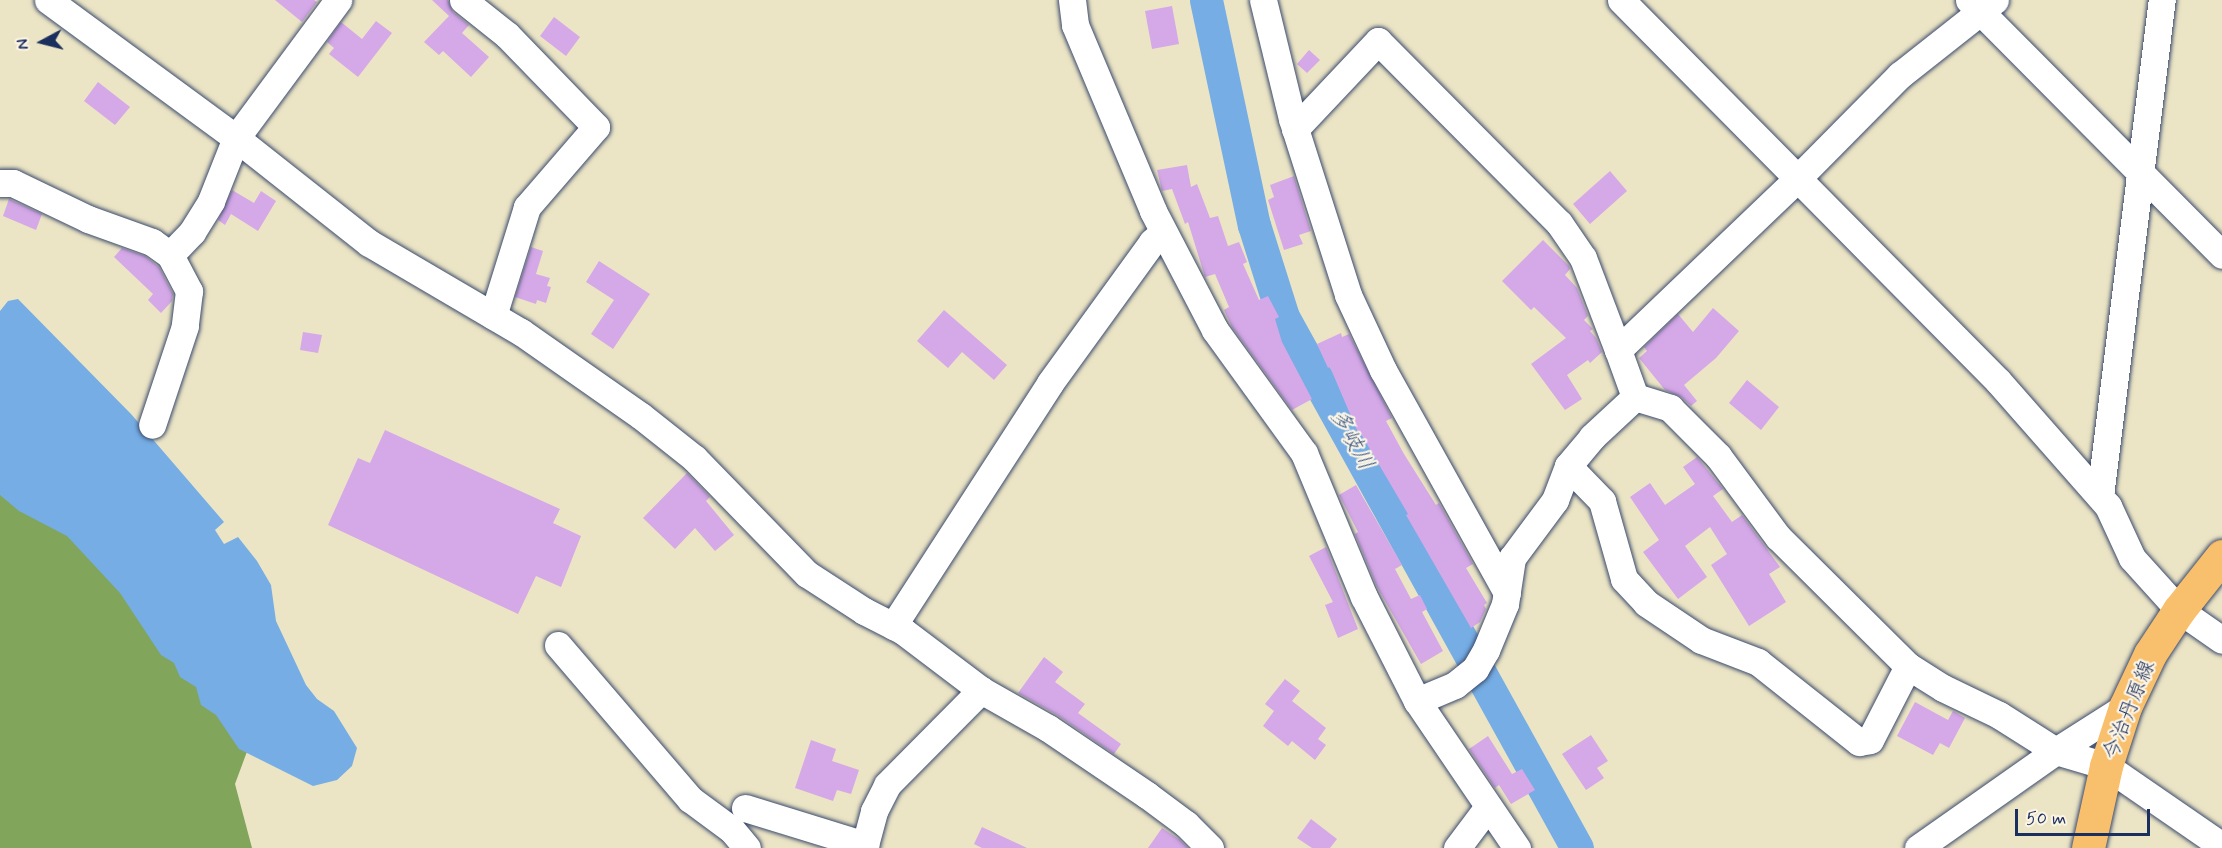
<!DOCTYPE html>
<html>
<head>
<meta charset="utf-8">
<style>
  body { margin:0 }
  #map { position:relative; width:2222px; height:848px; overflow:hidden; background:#ece5c5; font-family:Mynerve,"Klee One",sans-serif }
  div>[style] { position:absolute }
  .forest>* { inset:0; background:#81a55a }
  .water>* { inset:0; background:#75ade4 }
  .river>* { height:33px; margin:-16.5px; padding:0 16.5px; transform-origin:16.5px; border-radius:16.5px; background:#75ade4 }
  .building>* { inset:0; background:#d5a8e7 }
  .roads { filter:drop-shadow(0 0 2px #3a4a6d) drop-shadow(0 0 2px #3a4a6d) }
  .minor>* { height:27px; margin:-13.5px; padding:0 13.5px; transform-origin:13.5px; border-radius:13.5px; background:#fff }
  .major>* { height:33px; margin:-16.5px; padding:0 16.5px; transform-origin:16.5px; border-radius:16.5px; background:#f8bf6c }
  span { translate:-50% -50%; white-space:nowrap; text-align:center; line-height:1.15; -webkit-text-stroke:4.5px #fcf5e5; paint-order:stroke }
  .street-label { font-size:21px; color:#1b2f5e }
  .water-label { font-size:22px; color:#365586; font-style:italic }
  .north { position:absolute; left:12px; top:12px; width:60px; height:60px; -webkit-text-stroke:4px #fcf5e5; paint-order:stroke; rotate:263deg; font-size:16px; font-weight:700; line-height:24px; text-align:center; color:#1b2f5e }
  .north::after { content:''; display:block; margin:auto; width:21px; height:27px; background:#1b2f5e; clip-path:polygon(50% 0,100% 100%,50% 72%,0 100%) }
  .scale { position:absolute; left:2015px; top:809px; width:135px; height:27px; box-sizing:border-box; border:3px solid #1b2f5e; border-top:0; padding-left:8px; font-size:18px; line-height:21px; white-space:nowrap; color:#1b2f5e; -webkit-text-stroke:4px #fcf5e5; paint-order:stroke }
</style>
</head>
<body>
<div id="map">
  <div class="forest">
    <i style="clip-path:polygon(0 459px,255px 730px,235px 784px,252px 848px,0 848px)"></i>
  </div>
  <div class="water">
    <i style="clip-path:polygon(18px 299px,131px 414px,224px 522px,215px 530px,224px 544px,238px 537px,257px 561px,271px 585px,276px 621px,306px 685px,317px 699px,334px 711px,357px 748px,352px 766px,337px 780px,313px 786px,239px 749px,216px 715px,201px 705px,196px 687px,180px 677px,174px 663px,161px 655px,120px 593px,67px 536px,19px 511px,0 495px,0 311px,8px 301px)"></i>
  </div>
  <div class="river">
    <i style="left:1206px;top:0;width:230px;rotate:78deg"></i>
    <i style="left:1254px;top:225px;width:96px;rotate:72.5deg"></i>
    <i style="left:1283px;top:317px;width:607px;rotate:61.03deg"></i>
  </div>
  <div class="building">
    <i style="clip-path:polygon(275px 0,314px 0,317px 2px,302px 22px)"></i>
    <i style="clip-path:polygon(432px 0,448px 0,453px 12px,469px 25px,462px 33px,489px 57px,471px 77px,443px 51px,439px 55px,424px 42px,449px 16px)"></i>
    <i style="clip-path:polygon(1172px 6px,1179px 44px,1152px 49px,1145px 11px)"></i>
    <i style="clip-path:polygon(554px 17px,580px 37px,566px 56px,540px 36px)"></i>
    <i style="clip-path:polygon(376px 21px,392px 33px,358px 77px,329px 54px,334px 48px,327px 42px,341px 22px,362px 39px)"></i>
    <i style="clip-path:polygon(1309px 50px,1320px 60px,1307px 73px,1297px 64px)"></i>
    <i style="clip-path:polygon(98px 82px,130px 107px,115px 125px,84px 101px)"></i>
    <i style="clip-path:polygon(1187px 165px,1191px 187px,1197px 184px,1210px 218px,1218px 216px,1228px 246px,1239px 242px,1247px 262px,1243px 264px,1259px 300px,1268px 296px,1279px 317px,1275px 319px,1282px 342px,1312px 399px,1292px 410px,1232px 327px,1224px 310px,1229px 307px,1215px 274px,1205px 277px,1188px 222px,1185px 224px,1172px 189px,1162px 191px,1157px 170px)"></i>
    <i style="clip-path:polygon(1610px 171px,1627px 191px,1590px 224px,1573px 204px)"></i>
    <i style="clip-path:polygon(1294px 176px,1311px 231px,1299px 235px,1303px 244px,1284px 250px,1268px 200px,1274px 197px,1270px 185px)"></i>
    <i style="clip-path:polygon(232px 190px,254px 203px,261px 191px,276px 201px,258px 231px,231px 214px,225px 225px,218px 220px)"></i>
    <i style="clip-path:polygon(9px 199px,42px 214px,36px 230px,3px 216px)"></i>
    <i style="clip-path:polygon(1543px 240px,1569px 266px,1570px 269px,1565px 275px,1577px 288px,1588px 316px,1584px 320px,1593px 329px,1590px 331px,1596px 338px,1602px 352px,1590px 363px,1588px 360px,1567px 375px,1582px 399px,1565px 410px,1531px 364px,1566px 338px,1534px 307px,1531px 310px,1502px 281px)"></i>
    <i style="clip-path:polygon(531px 247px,543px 251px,536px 274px,550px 278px,547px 286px,551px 287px,546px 303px,537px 300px,536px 304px,515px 297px)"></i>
    <i style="clip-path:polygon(122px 248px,145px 256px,159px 267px,173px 294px,172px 301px,161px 313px,148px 300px,153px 294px,114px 257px)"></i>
    <i style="clip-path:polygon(599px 261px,650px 294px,613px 349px,591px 334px,614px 300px,586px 282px)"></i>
    <i style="clip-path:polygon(1713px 308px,1739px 331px,1716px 358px,1684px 385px,1697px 401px,1691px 406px,1681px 397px,1665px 390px,1639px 358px,1647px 351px,1644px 347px,1678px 314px,1693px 332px)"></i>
    <i style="clip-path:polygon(944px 310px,1007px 365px,994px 380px,962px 352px,948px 368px,917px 341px)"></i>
    <i style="clip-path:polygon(303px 332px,322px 335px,318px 353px,300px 350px)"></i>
    <i style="clip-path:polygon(1341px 333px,1342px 337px,1349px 334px,1392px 418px,1386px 421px,1404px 454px,1436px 505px,1439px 503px,1473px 564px,1466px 568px,1487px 603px,1484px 605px,1486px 609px,1480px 622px,1471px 628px,1406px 515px,1408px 514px,1361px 434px,1359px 435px,1330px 367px,1328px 368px,1317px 344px)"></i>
    <i style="clip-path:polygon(1747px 380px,1779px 407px,1761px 430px,1729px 403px)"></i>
    <i style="clip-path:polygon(385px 430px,560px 509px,553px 523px,581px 536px,561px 587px,536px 576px,518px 614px,328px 525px,358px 458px,370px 463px)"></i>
    <i style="clip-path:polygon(1697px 457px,1723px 489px,1713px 496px,1732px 522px,1742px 515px,1780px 567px,1769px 574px,1786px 602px,1749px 626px,1711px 565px,1727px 554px,1710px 527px,1685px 546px,1707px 577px,1678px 599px,1643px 552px,1659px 540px,1630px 497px,1650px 483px,1665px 505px,1695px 484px,1683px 467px)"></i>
    <i style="clip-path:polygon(687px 473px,710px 497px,706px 501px,734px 535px,715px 551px,695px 528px,675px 549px,643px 518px)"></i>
    <i style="clip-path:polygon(1356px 485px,1402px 565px,1395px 569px,1411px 599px,1420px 595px,1427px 609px,1422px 612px,1443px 651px,1421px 664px,1377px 587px,1355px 534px,1358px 532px,1339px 495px)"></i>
    <i style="clip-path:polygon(1326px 547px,1358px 629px,1338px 638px,1325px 605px,1333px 602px,1309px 556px)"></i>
    <i style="clip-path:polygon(1044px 657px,1063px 672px,1055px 682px,1085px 704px,1078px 713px,1121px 744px,1114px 754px,1057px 715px,1018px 693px)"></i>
    <i style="clip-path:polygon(1285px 679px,1300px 691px,1292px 701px,1326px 728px,1318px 739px,1326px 745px,1315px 760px,1292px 741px,1288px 746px,1263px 726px,1274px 711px,1265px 704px)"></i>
    <i style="clip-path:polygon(1915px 702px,1948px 720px,1953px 711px,1965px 718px,1949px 748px,1940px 743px,1933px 755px,1897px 736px)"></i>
    <i style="clip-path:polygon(1591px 735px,1608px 761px,1597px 768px,1604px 778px,1586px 790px,1562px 754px)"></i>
    <i style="clip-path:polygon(1488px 736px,1512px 774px,1522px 769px,1535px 790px,1511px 804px,1499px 785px,1495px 788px,1469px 749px)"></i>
    <i style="clip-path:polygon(811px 740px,836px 749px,832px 761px,859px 770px,851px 794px,837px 790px,833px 801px,795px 788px)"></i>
    <i style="clip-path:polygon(1311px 819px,1337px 839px,1330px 848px,1312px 848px,1297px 838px)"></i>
    <i style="clip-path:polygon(982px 827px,1027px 848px,982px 848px,974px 844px)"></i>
    <i style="clip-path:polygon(1162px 828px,1180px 840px,1188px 848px,1148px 848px)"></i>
  </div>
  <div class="roads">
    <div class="minor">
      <i style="left:48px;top:0;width:233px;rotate:36.3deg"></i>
      <i style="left:236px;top:138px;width:169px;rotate:38.3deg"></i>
      <i style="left:369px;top:243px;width:176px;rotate:30.4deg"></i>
      <i style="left:521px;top:332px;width:146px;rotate:35deg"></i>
      <i style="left:641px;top:416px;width:68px;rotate:38.4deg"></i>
      <i style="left:694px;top:458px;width:162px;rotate:45.8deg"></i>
      <i style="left:807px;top:574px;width:68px;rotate:33deg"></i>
      <i style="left:864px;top:611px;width:44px;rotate:27.1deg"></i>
      <i style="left:903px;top:631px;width:98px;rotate:37.1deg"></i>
      <i style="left:981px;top:690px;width:77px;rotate:29.6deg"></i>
      <i style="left:1048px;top:728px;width:120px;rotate:34.1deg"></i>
      <i style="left:1147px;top:795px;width:49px;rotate:36.6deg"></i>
      <i style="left:1186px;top:824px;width:34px;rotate:45deg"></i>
      <i style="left:463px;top:0;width:56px;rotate:38.5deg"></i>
      <i style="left:507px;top:35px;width:128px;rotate:45.9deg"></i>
      <i style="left:596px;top:127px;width:106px;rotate:130.8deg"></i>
      <i style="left:527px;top:207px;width:114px;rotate:107.3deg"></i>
      <i style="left:1072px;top:0;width:25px;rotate:83deg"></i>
      <i style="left:1075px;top:25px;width:202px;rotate:67.2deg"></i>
      <i style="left:1153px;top:211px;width:134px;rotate:62.5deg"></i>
      <i style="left:1215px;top:330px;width:152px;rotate:54.1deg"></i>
      <i style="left:1304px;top:453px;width:156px;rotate:67.4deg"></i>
      <i style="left:1364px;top:597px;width:117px;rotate:63deg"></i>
      <i style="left:1417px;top:701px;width:178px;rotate:55.8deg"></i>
      <i style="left:1263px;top:0;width:122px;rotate:76.3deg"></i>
      <i style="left:1292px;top:119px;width:185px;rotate:72.3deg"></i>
      <i style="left:1348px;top:295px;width:83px;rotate:65deg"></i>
      <i style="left:1383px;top:370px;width:255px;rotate:60.9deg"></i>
      <i style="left:1621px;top:0;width:536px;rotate:45.3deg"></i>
      <i style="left:1998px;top:381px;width:167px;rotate:48.7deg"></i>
      <i style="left:2108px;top:506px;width:57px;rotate:65.2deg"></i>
      <i style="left:2132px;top:558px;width:70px;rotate:47.9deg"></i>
      <i style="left:2179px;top:610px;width:52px;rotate:34.9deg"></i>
      <i style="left:1969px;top:0;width:359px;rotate:45.2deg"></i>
      <i style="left:1295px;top:129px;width:121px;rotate:-46.7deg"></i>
      <i style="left:1378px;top:41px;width:257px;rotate:45.2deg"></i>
      <i style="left:1559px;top:223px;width:42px;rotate:55.6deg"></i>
      <i style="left:1583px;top:258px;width:98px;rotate:69.2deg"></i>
      <i style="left:0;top:183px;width:13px"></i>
      <i style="left:13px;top:183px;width:83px;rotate:25.6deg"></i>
      <i style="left:88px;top:219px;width:68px;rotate:19.8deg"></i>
      <i style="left:152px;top:242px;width:22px;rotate:36deg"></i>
      <i style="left:170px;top:255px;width:41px;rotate:62.2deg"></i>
      <i style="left:189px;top:291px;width:35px;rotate:97deg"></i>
      <i style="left:185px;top:326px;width:104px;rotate:108.4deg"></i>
      <i style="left:170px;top:255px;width:32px;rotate:-46deg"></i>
      <i style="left:192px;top:232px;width:36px;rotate:-58deg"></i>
      <i style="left:211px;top:201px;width:68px;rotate:-68.4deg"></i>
      <i style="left:236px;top:138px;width:172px;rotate:-53.5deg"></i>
      <i style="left:1635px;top:397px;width:37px;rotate:17deg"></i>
      <i style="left:1670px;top:408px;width:68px;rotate:45deg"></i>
      <i style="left:1718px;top:456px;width:101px;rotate:53.5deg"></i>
      <i style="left:1778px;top:537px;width:183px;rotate:44.8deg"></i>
      <i style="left:1908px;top:666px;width:41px;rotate:32.2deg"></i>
      <i style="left:1943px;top:688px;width:62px;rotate:25.7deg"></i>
      <i style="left:1999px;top:715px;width:67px;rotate:32.3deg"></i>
      <i style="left:2056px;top:751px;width:52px;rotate:16.7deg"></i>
      <i style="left:2106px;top:766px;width:141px;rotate:34.6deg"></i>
      <i style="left:1635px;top:397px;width:50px;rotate:-109.9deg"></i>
      <i style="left:1618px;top:350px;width:249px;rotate:-43.7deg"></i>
      <i style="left:1798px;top:178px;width:145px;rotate:-45.3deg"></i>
      <i style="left:1900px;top:75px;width:121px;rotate:-38.3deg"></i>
      <i style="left:1568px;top:466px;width:49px;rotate:45.8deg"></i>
      <i style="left:1602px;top:501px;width:81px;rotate:74.2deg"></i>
      <i style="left:1624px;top:579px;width:33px;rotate:47deg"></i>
      <i style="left:1646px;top:603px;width:66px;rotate:33.9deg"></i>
      <i style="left:1701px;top:640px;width:61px;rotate:21.1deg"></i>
      <i style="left:1758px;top:662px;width:129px;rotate:38.4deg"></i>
      <i style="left:1859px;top:742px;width:11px;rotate:-10deg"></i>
      <i style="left:1870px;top:740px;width:83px;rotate:-62.8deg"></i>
      <i style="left:2100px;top:496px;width:500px;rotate:-82.9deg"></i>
      <i style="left:893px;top:626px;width:289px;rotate:-57.1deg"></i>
      <i style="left:1050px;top:383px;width:174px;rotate:-54.1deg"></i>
      <i style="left:1152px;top:242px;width:15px;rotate:-42deg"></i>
      <i style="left:558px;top:645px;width:203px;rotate:49.4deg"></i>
      <i style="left:690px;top:799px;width:52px;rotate:36.4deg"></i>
      <i style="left:732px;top:830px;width:23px;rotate:50deg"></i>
      <i style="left:1417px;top:701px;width:41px;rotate:-22.8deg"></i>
      <i style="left:1455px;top:685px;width:26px;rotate:-39deg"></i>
      <i style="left:1475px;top:669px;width:22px;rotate:-60deg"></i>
      <i style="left:1486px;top:650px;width:50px;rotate:-67.6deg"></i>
      <i style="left:1505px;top:604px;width:47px;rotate:-81.3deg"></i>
      <i style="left:1512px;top:558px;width:72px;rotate:-53.4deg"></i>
      <i style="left:1555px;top:500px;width:36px;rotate:-69deg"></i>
      <i style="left:1568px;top:466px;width:38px;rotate:-50deg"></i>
      <i style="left:1592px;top:437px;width:59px;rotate:-42.9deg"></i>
      <i style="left:745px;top:808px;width:126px;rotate:17.1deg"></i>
      <i style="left:865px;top:845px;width:35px;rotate:-75deg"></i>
      <i style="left:874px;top:811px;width:29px;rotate:-63deg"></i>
      <i style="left:887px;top:785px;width:134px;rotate:-45.3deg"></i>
      <i style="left:1457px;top:848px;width:50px;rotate:-53.1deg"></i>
      <i style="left:1918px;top:848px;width:169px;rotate:-35.1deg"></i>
      <i style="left:2056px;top:751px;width:82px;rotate:-32.5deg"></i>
    </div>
    <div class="major">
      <i style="left:2088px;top:848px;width:84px;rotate:-77.6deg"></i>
      <i style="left:2106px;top:766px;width:62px;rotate:-72.1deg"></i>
      <i style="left:2125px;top:707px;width:59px;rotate:-64.7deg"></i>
      <i style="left:2150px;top:654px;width:53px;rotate:-56.6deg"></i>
      <i style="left:2179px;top:610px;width:69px;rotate:-51.5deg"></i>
    </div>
  </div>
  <div class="street-label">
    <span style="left:2129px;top:710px;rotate:-68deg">今治丹原線</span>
  </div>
  <div class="water-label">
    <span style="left:1351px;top:440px;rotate:61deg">多岐川</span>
  </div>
  <div class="north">N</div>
  <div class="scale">50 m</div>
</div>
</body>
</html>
